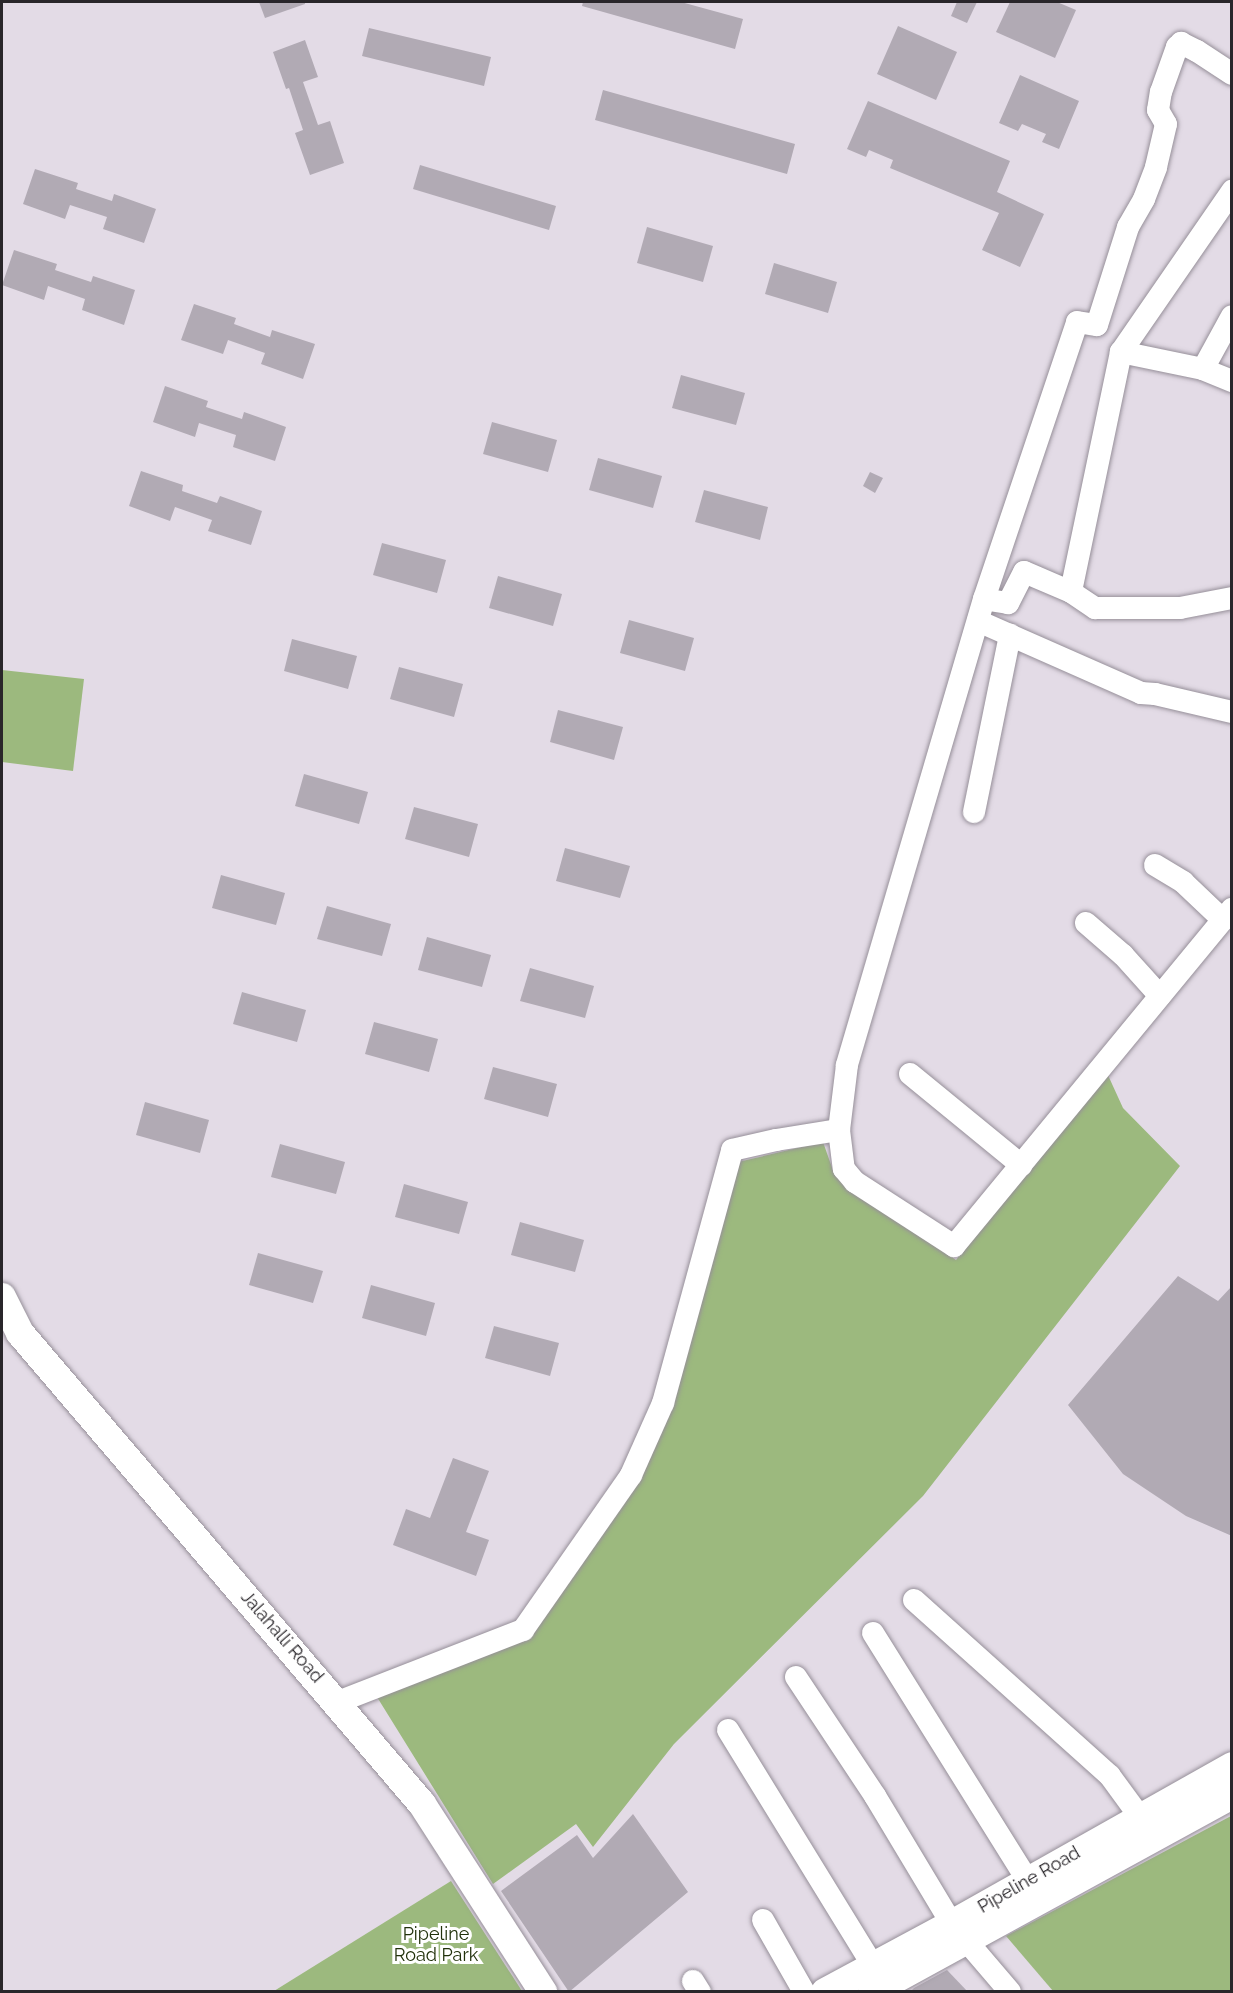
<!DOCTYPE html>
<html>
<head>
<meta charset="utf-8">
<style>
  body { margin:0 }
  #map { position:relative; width:1233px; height:1993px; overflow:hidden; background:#e3dbe6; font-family:Raleway,sans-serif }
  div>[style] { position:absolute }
  .green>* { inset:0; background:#9cb97e }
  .building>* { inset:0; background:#b1aab4 }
  .roads { filter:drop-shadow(0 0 2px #968f99) drop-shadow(0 0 2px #968f99) }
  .minor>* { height:22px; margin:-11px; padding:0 11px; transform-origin:11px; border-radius:11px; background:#fff }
  .major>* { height:28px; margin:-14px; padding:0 14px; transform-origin:14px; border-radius:14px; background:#fff }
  span { translate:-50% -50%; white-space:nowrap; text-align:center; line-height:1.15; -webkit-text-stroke:6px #fff; paint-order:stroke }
  .street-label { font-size:18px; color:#29262a }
  .park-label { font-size:18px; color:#21310b }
  .frame { position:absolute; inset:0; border:3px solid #29262a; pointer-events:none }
</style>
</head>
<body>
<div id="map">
  <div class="green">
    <i style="clip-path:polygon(2px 670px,84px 679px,73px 771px,2px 762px)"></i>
    <i style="clip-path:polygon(1107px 1073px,1123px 1108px,1180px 1166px,923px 1496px,674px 1744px,593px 1847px,576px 1824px,493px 1884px,377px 1697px,525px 1640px,637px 1477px,738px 1162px,823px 1142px,835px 1176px,956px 1260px)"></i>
    <i style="clip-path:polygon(1231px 1816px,1231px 1991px,1053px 1991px,1006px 1936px)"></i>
    <i style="clip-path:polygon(451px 1881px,522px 1991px,274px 1991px)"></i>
  </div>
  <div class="building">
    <i style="clip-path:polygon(259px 2px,305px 2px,305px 4px,265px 18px)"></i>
    <i style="clip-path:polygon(583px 2px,681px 2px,743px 19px,735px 49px,582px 6px)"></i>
    <i style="clip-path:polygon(957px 2px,977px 2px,967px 23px,951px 16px)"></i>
    <i style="clip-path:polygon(1010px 2px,1057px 2px,1076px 10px,1055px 58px,996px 32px)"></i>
    <i style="clip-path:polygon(898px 26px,957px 52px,936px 100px,877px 74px)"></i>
    <i style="clip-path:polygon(369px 28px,491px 57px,484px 86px,362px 56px)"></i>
    <i style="clip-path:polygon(305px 40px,318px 77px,303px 82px,318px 125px,330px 121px,344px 163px,310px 175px,295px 133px,303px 130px,289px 88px,286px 89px,273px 52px)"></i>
    <i style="clip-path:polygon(1020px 75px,1079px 101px,1059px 149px,1042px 142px,1046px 134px,1022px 124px,1018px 131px,999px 123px)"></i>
    <i style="clip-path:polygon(603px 90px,795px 144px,787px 174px,595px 120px)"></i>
    <i style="clip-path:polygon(868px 101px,1010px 161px,997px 192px,1044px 214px,1020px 267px,982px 250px,999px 213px,890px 168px,893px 160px,869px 150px,866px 157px,847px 149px)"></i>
    <i style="clip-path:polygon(420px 165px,556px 206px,549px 230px,413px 189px)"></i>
    <i style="clip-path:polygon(35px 169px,78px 183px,76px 189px,112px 201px,114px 194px,156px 209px,144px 243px,103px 229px,107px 217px,70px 205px,65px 219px,23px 204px)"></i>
    <i style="clip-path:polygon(647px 227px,713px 246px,703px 282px,637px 263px)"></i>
    <i style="clip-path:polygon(14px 250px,57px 264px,55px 270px,91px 282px,93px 276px,135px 290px,124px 325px,82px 310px,85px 299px,48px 286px,44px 300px,2px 285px)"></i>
    <i style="clip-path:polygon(774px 263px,837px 282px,828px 313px,765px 294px)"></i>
    <i style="clip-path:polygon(194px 304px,236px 318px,234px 324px,270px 337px,272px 330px,315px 344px,303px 379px,261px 364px,265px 353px,228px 340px,223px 354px,181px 340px)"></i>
    <i style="clip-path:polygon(681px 375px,745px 393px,736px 425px,672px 408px)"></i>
    <i style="clip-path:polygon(165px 386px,208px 401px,206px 407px,242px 419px,244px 412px,286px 427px,275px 461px,233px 447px,236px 435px,199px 423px,195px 437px,153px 422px)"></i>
    <i style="clip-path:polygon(492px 422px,557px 440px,548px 472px,483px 454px)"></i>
    <i style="clip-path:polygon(598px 458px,662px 476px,653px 508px,589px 490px)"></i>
    <i style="clip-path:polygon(141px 471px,183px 485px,182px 491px,217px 503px,220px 496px,262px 511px,251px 545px,208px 531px,212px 520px,175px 507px,170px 521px,129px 506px)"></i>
    <i style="clip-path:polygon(870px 472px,883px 478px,875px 493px,863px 486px)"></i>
    <i style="clip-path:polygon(704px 490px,768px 507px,760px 540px,695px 522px)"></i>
    <i style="clip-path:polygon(382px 543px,446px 560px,437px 593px,373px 575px)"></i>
    <i style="clip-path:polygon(498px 576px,562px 594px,553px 626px,489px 608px)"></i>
    <i style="clip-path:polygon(629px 620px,694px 638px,685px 671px,620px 653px)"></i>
    <i style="clip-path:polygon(292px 639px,357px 656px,348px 689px,284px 671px)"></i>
    <i style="clip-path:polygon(399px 667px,463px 684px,454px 717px,390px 699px)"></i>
    <i style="clip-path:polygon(558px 710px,623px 727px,614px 760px,550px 742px)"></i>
    <i style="clip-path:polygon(304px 774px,368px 792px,359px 824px,295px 806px)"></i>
    <i style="clip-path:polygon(414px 807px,478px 824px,469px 857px,405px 839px)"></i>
    <i style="clip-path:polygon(565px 848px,630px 866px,620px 898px,556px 881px)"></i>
    <i style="clip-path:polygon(221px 875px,285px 893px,276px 925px,212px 908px)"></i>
    <i style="clip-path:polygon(327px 906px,391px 924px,382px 956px,317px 939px)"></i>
    <i style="clip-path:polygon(427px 937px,491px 955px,482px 987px,418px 970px)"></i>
    <i style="clip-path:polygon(530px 968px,594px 986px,585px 1018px,520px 1001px)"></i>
    <i style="clip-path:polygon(242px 992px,306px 1010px,297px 1042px,233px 1024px)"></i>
    <i style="clip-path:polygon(374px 1022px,438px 1039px,429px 1072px,365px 1054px)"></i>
    <i style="clip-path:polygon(493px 1067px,557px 1084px,548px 1117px,484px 1099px)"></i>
    <i style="clip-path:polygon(145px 1102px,209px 1120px,200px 1153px,136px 1135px)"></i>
    <i style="clip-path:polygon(280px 1144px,345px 1162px,336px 1194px,271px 1177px)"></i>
    <i style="clip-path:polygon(404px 1184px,468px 1202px,459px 1234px,395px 1217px)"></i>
    <i style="clip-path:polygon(520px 1222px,584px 1240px,575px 1272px,511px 1255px)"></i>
    <i style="clip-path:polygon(258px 1253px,323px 1271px,313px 1303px,249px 1285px)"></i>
    <i style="clip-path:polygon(1178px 1276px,1218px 1301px,1232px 1286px,1232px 1536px,1186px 1516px,1123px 1474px,1068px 1405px)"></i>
    <i style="clip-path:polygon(371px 1285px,435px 1303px,426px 1336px,362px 1318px)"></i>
    <i style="clip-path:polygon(494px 1326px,559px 1343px,550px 1376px,485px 1358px)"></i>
    <i style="clip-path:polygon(453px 1458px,489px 1471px,466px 1532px,489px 1540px,476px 1576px,393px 1545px,406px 1509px,430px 1518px)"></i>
    <i style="clip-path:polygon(633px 1814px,688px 1892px,569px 1992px,501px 1891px,577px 1835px,593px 1858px)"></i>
    <i style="clip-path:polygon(947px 1970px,968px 1992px,910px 1992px,914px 1988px)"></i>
  </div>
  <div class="roads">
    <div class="minor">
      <i style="left:1121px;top:352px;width:196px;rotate:-55.4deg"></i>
      <i style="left:1203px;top:369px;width:60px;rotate:-61.3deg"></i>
      <i style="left:1232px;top:381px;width:31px;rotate:-158deg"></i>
      <i style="left:1203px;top:369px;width:84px;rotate:-168.3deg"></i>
      <i style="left:1121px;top:352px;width:245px;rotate:101.8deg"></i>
      <i style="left:1071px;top:592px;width:51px;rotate:-156.9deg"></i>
      <i style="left:1024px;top:572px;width:35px;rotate:117deg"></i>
      <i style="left:1008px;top:603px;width:24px;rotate:-171deg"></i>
      <i style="left:984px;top:599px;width:486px;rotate:106.4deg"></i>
      <i style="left:847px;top:1065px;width:65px;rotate:97deg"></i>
      <i style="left:839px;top:1130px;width:39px;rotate:83deg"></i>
      <i style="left:844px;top:1169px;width:17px;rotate:50deg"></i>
      <i style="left:855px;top:1182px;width:118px;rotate:32.9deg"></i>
      <i style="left:954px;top:1246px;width:437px;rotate:-50.5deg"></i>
      <i style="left:1071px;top:592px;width:29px;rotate:34deg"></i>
      <i style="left:1095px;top:608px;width:85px"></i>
      <i style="left:1180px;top:608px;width:53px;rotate:-10.9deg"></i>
      <i style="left:984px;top:599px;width:292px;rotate:-71.4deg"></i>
      <i style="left:1077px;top:322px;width:20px;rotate:9deg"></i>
      <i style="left:1097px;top:325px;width:103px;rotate:-72.4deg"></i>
      <i style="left:1128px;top:227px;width:32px;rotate:-60deg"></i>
      <i style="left:1144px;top:199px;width:34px;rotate:-69deg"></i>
      <i style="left:1156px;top:167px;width:44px;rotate:-76.9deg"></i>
      <i style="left:1166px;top:124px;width:16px;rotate:-120deg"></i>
      <i style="left:1158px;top:110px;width:18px;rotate:-81deg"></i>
      <i style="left:1161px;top:92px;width:48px;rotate:-70.4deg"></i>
      <i style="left:1177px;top:47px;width:6px;rotate:-45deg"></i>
      <i style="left:1181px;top:43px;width:18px;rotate:27deg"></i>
      <i style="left:1197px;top:51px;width:42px;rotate:33.3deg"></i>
      <i style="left:978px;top:621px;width:178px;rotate:23.8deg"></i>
      <i style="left:1141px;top:693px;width:14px;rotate:4deg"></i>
      <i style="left:1155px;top:694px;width:79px;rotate:13.2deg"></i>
      <i style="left:974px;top:812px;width:181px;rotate:-78.5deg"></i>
      <i style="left:1155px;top:865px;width:33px;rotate:31deg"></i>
      <i style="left:1183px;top:882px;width:55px;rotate:43.5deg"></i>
      <i style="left:1086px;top:923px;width:49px;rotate:40.9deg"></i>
      <i style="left:1123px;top:955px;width:55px;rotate:47.9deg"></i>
      <i style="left:910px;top:1074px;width:144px;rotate:39.3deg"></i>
      <i style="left:914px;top:1600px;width:263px;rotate:41.9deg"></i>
      <i style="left:1110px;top:1776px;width:51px;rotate:53.8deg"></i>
      <i style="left:873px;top:1633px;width:292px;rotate:58deg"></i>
      <i style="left:796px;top:1677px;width:143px;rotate:56.4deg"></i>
      <i style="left:875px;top:1796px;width:149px;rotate:59deg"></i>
      <i style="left:952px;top:1924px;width:89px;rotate:49.5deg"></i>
      <i style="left:338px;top:1702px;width:199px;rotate:-21.3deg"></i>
      <i style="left:523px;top:1630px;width:189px;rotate:-55.1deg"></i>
      <i style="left:631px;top:1475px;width:79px;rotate:-66deg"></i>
      <i style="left:663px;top:1403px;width:262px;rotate:-74.7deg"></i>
      <i style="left:732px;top:1150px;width:45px;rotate:-12.8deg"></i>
      <i style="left:776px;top:1140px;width:64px;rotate:-9deg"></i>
      <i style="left:728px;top:1730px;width:277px;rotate:58.4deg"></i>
      <i style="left:763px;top:1920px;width:83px;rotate:60.3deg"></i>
      <i style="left:693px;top:1981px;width:13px;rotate:58deg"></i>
    </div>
    <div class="major">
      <i style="left:2px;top:1297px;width:40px;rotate:63.4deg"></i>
      <i style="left:20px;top:1333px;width:619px;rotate:49.52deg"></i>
      <i style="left:422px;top:1804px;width:224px;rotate:57.2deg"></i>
      <i style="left:825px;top:1992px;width:144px;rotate:-28.2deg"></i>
      <i style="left:952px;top:1924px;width:322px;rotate:-29.4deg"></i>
      <i style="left:872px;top:1992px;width:410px;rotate:-28.7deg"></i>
    </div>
  </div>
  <div class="street-label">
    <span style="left:282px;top:1637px;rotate:49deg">Jalahalli Road</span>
    <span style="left:1029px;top:1880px;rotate:-30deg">Pipeline Road</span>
  </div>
  <div class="park-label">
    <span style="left:436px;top:1945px">Pipeline<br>Road Park</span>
  </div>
  <div class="frame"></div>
</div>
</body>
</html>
